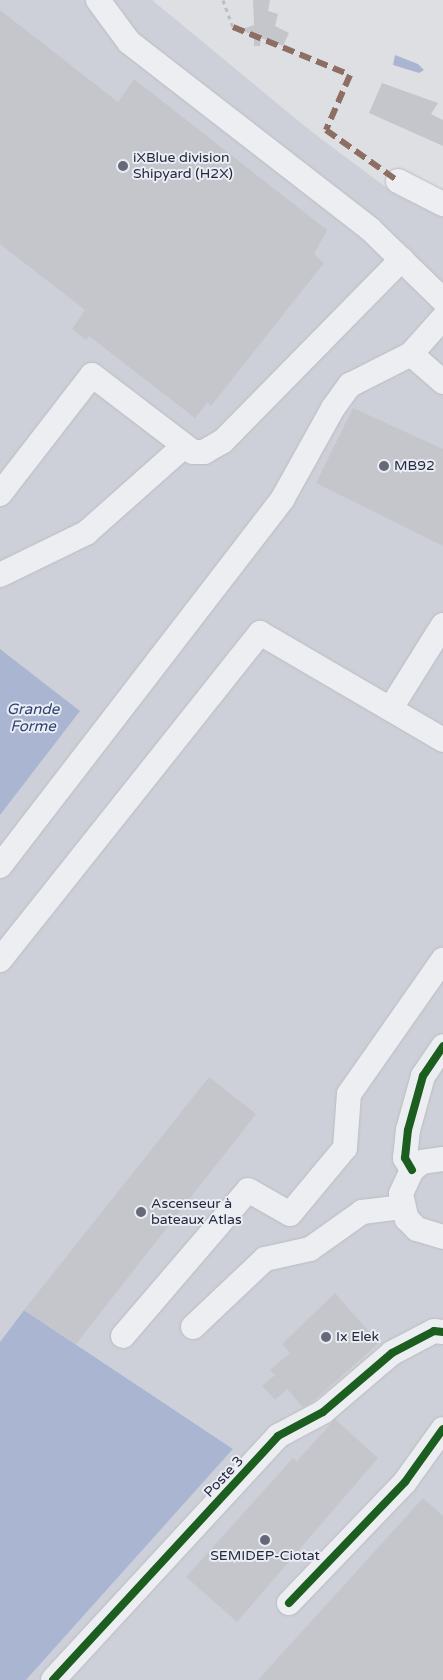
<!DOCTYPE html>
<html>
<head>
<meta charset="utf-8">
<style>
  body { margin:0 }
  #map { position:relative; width:443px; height:1680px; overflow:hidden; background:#dedfe3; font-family:"Varela Round",sans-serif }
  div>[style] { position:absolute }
  .built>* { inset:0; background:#ced0d9 }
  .water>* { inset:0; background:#aab6d1 }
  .building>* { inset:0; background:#c5c6cb }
  .path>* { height:3px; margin-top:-1.5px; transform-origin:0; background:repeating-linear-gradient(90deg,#bdbec4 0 4px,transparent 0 8px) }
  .roads { filter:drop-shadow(0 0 1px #bbbcc1) drop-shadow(0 0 1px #bbbcc1) }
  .minor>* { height:24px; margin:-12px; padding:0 12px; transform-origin:12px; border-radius:12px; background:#edeef1 }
  .quiet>* { height:6px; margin-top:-3px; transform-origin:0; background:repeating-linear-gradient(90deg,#8d6e63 0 12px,transparent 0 18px) }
  .cycleway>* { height:8px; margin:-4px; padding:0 4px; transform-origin:4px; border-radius:4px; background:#1b5e20 }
  .dots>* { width:14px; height:14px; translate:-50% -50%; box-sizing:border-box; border:2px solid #eaedf4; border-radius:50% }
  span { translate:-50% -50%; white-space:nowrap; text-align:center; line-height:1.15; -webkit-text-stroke:4px #eaedf4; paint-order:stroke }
  .poi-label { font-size:14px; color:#25293d }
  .left { translate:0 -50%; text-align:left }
  .street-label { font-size:14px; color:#25293d }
  .water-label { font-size:15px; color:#2d4172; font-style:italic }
</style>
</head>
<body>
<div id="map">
  <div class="built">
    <i style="clip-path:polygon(0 0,152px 0,312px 132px,395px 194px,443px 217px,443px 1680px,26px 1680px,233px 1449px,24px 1310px,0 1342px)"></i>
  </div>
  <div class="water">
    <i style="clip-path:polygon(395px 55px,418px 64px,424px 70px,419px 73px,393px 65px)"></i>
    <i style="clip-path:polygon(0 649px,80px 711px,0 815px)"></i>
    <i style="clip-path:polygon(24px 1310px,233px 1449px,26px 1680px,0 1680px,0 1342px)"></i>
  </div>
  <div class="building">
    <i style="clip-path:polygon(253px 0,270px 0,268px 11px,278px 14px,275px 26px,289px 33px,283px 46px,261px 38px,260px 46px,254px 46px,254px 35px,239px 30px,254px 25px)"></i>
    <i style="clip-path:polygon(0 10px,118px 102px,134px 79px,327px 230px,314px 254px,324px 263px,211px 406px,207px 403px,195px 418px,89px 336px,86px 340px,72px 329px,85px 310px,0 244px)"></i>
    <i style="clip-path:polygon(382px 83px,438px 103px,431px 114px,443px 120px,443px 146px,369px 113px)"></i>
    <i style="clip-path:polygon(353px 408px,443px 449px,443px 546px,316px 483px)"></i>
    <i style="clip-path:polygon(209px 1077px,256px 1114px,76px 1344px,24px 1310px)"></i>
    <i style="clip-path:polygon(335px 1293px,379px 1343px,312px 1402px,303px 1407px,287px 1389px,275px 1400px,262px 1386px,275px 1375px,270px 1370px,290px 1353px,282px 1344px)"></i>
    <i style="clip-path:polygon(335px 1419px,378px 1458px,237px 1622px,186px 1577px,293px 1458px,297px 1461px)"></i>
    <i style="clip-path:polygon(423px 1498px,443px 1516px,443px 1680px,258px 1680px)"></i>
  </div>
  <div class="path">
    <i style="left:223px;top:0;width:29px;rotate:70deg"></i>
  </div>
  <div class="roads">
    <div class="minor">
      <i style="left:98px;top:0;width:52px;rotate:53.6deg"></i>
      <i style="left:129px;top:42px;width:305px;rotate:37.8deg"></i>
      <i style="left:370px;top:229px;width:102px;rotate:44.2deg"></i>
      <i style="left:398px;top:181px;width:51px;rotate:27.1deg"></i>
      <i style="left:411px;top:354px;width:43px;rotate:41.2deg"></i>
      <i style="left:0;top:494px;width:150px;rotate:-52.3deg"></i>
      <i style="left:92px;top:375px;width:127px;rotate:37.3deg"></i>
      <i style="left:193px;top:452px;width:11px"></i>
      <i style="left:204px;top:452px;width:22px;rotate:-30deg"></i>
      <i style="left:223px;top:441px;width:255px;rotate:-45.5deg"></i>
      <i style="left:0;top:575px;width:96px;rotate:-26deg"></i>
      <i style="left:86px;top:533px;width:130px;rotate:-41.6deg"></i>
      <i style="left:391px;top:708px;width:98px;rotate:-57.9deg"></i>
      <i style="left:0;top:866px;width:464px;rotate:-52.4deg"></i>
      <i style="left:283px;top:498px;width:103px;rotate:-60.9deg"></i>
      <i style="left:333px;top:408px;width:29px;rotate:-54deg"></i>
      <i style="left:350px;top:385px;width:68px;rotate:-26.9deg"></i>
      <i style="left:411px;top:354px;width:48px;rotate:-48.4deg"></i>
      <i style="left:0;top:960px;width:418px;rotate:-51.5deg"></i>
      <i style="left:260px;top:633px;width:212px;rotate:30.3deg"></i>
      <i style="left:443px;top:1159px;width:21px;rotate:172deg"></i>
      <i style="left:422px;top:1162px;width:13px;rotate:141deg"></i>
      <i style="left:412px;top:1170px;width:26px;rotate:115deg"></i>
      <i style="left:401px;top:1194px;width:26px;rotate:77deg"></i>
      <i style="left:407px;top:1219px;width:14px;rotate:45deg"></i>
      <i style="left:417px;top:1229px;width:27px;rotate:17deg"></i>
      <i style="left:412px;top:1170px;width:14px;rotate:-120deg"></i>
      <i style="left:405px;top:1158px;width:28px;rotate:-84deg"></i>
      <i style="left:408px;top:1130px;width:56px;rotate:-74.5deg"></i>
      <i style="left:423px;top:1076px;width:36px;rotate:-56deg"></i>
      <i style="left:193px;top:1327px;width:99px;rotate:-43.4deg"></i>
      <i style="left:265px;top:1259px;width:46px;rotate:-12.5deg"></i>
      <i style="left:310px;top:1249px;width:64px;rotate:-35.4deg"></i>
      <i style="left:362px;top:1212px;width:40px;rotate:-7.1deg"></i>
      <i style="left:123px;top:1336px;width:192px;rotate:-49.4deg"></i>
      <i style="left:248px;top:1190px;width:48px;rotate:29.7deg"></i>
      <i style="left:290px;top:1214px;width:86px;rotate:-50.2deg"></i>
      <i style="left:345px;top:1148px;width:54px;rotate:-85.8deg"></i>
      <i style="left:349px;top:1094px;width:164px;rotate:-55deg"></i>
      <i style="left:289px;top:1603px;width:168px;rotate:-46.2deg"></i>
      <i style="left:405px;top:1482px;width:65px;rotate:-54.4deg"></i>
      <i style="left:53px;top:1680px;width:332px;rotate:-47.3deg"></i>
      <i style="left:278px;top:1436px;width:51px;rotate:-28.1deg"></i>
      <i style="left:323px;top:1412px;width:91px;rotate:-40.5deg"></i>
      <i style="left:392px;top:1353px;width:47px;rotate:-27.6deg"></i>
      <i style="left:434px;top:1331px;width:9px;rotate:6deg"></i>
    </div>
  </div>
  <div class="quiet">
    <i style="left:233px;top:27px;width:126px;rotate:22.3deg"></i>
    <i style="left:350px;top:75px;width:60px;rotate:113.6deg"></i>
    <i style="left:326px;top:130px;width:88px;rotate:35.3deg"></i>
  </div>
  <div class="cycleway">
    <i style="left:412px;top:1170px;width:14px;rotate:-120deg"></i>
    <i style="left:405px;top:1158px;width:28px;rotate:-84deg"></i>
    <i style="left:408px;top:1130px;width:56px;rotate:-74.5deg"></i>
    <i style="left:423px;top:1076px;width:36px;rotate:-56deg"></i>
    <i style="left:289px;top:1603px;width:168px;rotate:-46.2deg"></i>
    <i style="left:405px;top:1482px;width:65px;rotate:-54.4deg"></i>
    <i style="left:53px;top:1680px;width:332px;rotate:-47.3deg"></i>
    <i style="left:278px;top:1436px;width:51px;rotate:-28.1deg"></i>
    <i style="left:323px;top:1412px;width:91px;rotate:-40.5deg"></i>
    <i style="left:392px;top:1353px;width:47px;rotate:-27.6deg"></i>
    <i style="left:434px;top:1331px;width:9px;rotate:6deg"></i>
  </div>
  <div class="dots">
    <i style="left:123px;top:166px;background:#666977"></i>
    <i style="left:384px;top:466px;background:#666977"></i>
    <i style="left:141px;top:1212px;background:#666977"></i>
    <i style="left:326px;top:1337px;background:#666977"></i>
    <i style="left:265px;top:1540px;background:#666977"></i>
  </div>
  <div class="poi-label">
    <span class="left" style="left:133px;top:166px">iXBlue division<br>Shipyard (H2X)</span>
    <span class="left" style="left:394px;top:466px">MB92</span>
    <span class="left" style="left:151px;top:1212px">Ascenseur à<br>bateaux Atlas</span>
    <span class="left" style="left:336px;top:1337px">Ix Elek</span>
    <span style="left:265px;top:1556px">SEMIDEP-Ciotat</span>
  </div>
  <div class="street-label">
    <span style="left:224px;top:1477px;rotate:-47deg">Poste 3</span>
  </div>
  <div class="water-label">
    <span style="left:33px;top:718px">Grande<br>Forme</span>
  </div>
</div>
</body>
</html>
